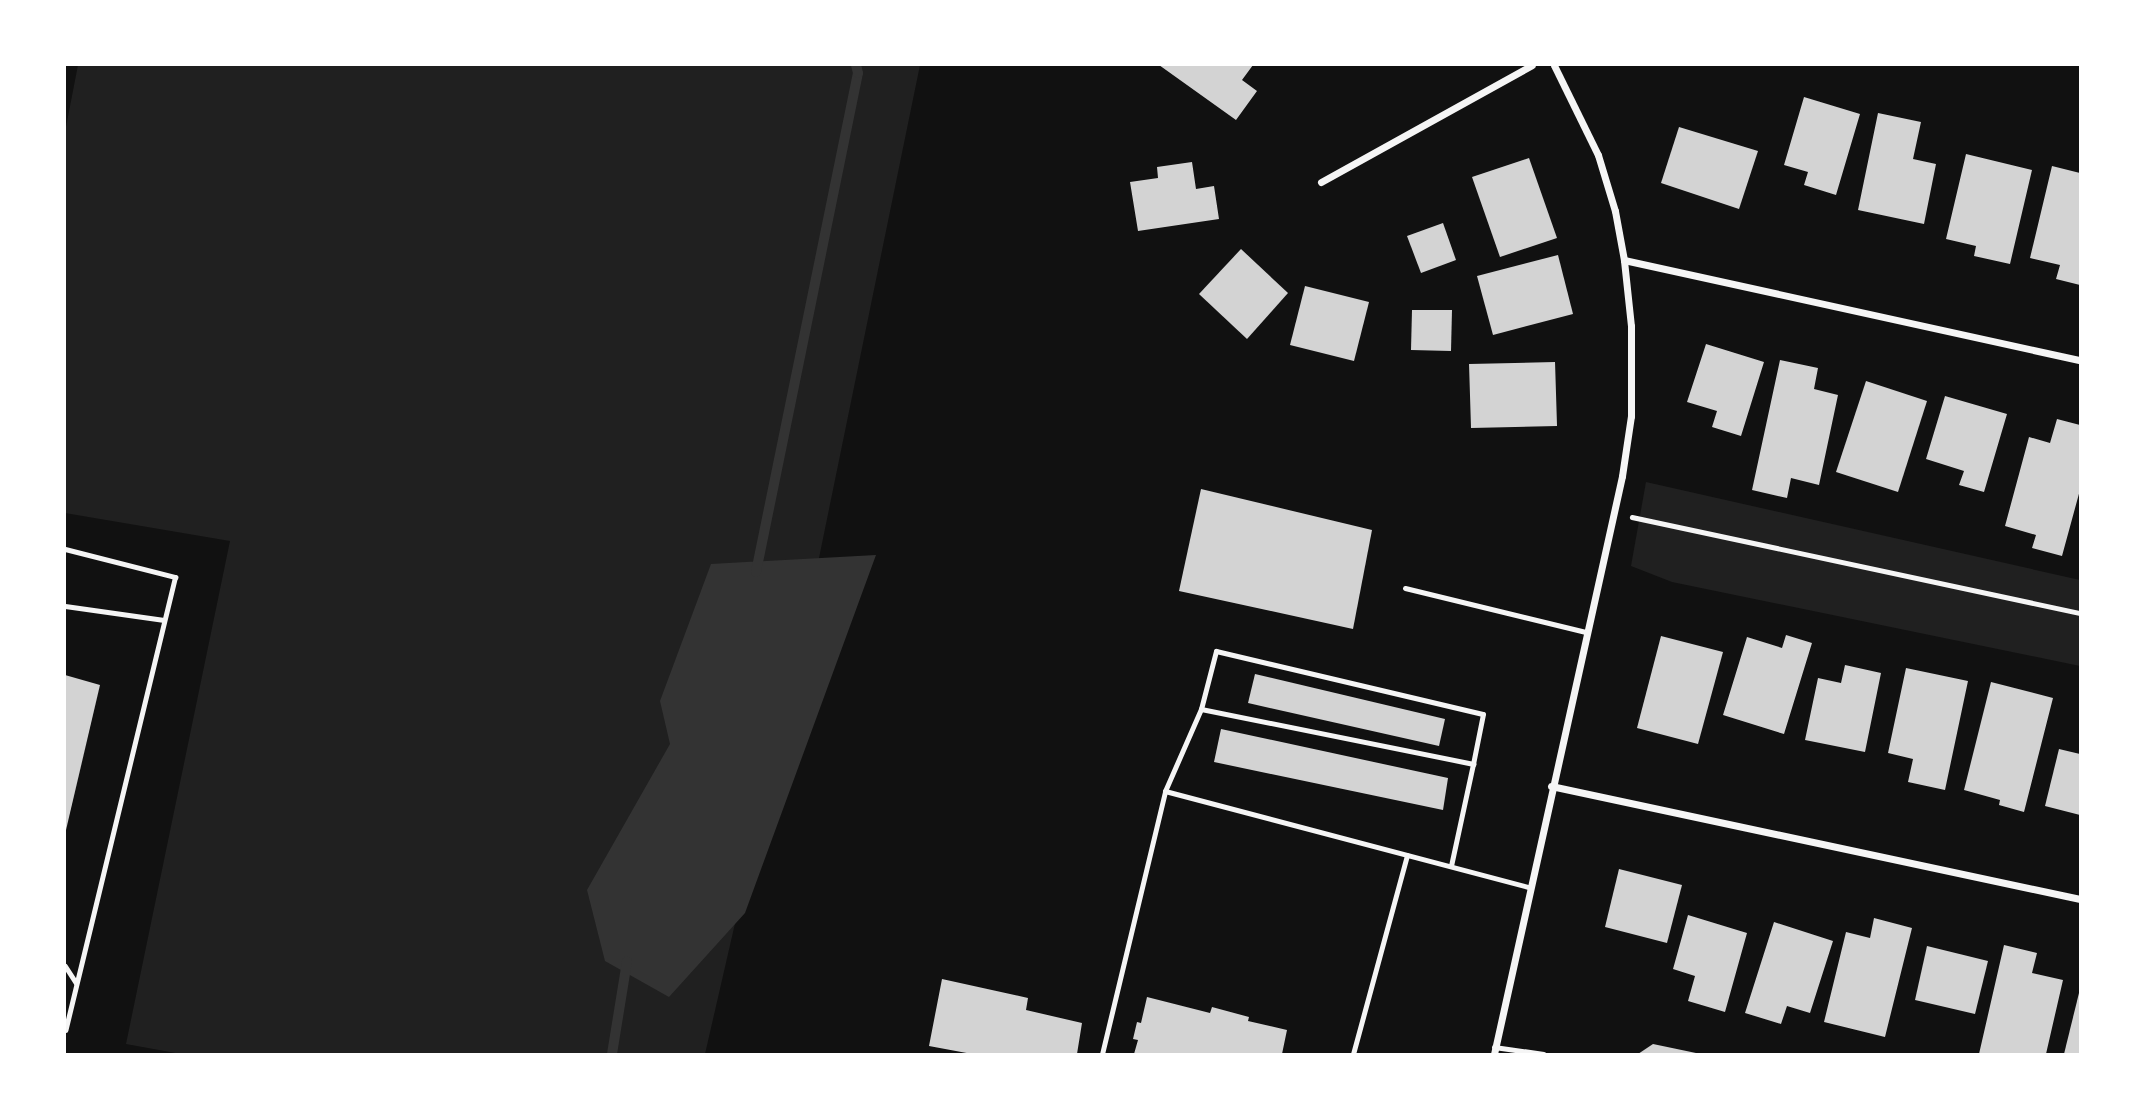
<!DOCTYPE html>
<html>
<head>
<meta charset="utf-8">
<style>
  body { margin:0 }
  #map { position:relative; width:2145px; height:1119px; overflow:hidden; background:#111; font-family:Barlow,sans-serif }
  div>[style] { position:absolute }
  .green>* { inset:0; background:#202020 }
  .water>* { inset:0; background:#333 }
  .stream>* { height:10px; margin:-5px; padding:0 5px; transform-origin:5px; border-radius:5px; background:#333 }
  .building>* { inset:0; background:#d3d3d3 }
  .path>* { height:4.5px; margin:-2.25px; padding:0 2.25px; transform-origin:2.25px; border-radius:2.25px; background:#f5f5f5 }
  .service>* { height:5px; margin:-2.5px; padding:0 2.5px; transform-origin:2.5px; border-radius:2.5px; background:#f5f5f5 }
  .minor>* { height:7px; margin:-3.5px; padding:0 3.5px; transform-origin:3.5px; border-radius:3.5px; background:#f5f5f5 }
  span { translate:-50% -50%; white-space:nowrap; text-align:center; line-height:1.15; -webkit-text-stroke:7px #fff; paint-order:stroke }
  .frame { position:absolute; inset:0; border:66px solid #fff; pointer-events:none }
</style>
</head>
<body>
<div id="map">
  <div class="green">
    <i style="clip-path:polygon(78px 65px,920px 65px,819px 558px,705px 1054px,181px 1054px,126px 1044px,230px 541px,65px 513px,65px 132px)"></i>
    <i style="clip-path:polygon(1646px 482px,2080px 580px,2080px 666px,1672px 582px,1631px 566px)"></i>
  </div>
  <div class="water">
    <i style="clip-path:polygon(876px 555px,745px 913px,669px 997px,605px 961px,587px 890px,670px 744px,660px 701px,711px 564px)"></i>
  </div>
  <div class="stream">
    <i style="left:756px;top:572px;width:509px;rotate:-78.45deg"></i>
    <i style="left:858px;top:73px;width:8px;rotate:-104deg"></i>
    <i style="left:612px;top:1054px;width:94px;rotate:-80.8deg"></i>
  </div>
  <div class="building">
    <i style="clip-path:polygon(1159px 65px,1253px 65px,1242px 80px,1257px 91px,1236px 120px)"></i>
    <i style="clip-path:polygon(1804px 97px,1860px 114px,1836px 195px,1804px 185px,1808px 172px,1784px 165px)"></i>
    <i style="clip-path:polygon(1878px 113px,1921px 122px,1913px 159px,1936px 164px,1924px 224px,1858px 210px)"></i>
    <i style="clip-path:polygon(1679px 127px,1758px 151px,1739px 209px,1661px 183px)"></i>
    <i style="clip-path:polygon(1966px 154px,2032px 170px,2010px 264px,1974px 256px,1976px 246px,1946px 239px)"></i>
    <i style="clip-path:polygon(1529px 158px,1557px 238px,1500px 257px,1472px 177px)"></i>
    <i style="clip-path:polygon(1192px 162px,1196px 189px,1214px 186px,1219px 219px,1138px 231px,1130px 182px,1158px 178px,1157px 167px)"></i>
    <i style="clip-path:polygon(2052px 166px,2080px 173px,2080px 285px,2056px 279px,2060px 265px,2030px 258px)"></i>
    <i style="clip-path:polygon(1443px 223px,1456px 260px,1421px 273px,1407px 236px)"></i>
    <i style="clip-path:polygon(1241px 249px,1288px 293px,1247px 339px,1199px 294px)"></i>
    <i style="clip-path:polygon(1558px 255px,1573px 314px,1493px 335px,1477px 276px)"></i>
    <i style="clip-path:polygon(1305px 286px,1369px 302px,1354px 361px,1290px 345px)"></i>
    <i style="clip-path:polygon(1412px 310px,1452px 310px,1451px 351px,1411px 350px)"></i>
    <i style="clip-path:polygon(1706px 344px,1764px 362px,1741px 436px,1712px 427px,1717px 411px,1687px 402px)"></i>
    <i style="clip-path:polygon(1780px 360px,1818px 368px,1814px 389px,1838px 395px,1819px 485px,1791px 478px,1787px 498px,1752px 490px)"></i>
    <i style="clip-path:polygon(1555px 362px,1557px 426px,1471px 428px,1469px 364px)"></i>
    <i style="clip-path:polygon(1866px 381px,1927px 401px,1898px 492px,1836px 472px)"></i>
    <i style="clip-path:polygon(1945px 396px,2007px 414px,1984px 492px,1959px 485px,1964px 471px,1926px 459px)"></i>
    <i style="clip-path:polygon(2057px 419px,2080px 425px,2080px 490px,2062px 556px,2032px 548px,2036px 535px,2005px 526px,2029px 437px,2050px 443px)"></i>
    <i style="clip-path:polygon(1201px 489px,1372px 530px,1353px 629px,1179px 591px)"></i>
    <i style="clip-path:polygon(1786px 635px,1812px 643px,1784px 734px,1723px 715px,1747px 637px,1782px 648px)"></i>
    <i style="clip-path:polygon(1661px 636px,1723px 652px,1698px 744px,1637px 728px)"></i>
    <i style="clip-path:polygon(1845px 665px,1881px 673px,1865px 752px,1805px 740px,1818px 678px,1841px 683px)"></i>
    <i style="clip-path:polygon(1906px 668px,1968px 681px,1945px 790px,1908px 782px,1913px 759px,1888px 753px)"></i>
    <i style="clip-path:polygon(1255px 674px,1445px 719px,1439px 746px,1248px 703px)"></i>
    <i style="clip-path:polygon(65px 675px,100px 685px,66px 830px,65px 830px)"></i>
    <i style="clip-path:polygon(1991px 682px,2053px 698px,2024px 812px,1999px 805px,2000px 800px,1964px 790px)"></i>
    <i style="clip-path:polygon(1221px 729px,1448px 778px,1443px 810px,1214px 762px)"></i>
    <i style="clip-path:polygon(2059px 749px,2080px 754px,2080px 815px,2045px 806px)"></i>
    <i style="clip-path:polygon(1619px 869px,1682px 885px,1667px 943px,1605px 927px)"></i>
    <i style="clip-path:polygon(1688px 915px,1747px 933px,1725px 1012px,1688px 1001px,1695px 976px,1673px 969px)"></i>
    <i style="clip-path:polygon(1874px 918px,1912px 928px,1885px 1037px,1824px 1022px,1846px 932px,1870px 938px)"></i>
    <i style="clip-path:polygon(1774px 922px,1833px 941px,1810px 1013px,1787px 1006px,1781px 1024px,1745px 1013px)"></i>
    <i style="clip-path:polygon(2004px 945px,2037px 953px,2032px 973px,2063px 980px,2046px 1054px,1979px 1054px)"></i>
    <i style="clip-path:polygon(1927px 946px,1988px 961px,1975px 1014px,1915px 1000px)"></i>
    <i style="clip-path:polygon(942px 979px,1028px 998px,1026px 1010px,1082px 1023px,1077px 1054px,972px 1054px,929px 1046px)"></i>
    <i style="clip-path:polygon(2079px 993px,2080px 1054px,2064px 1054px)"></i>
    <i style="clip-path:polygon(1147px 997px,1210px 1013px,1212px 1007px,1249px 1017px,1248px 1021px,1287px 1030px,1282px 1054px,1134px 1054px,1138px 1040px,1133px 1039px,1137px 1022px,1141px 1023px)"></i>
    <i style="clip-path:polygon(1653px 1044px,1696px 1053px,1696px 1054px,1638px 1054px)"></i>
  </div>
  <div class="path">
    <i style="left:1632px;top:517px;width:458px;rotate:12.1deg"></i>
  </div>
  <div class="service">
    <i style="left:65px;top:549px;width:114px;rotate:14.3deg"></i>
    <i style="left:175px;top:577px;width:466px;rotate:103.6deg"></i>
    <i style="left:1405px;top:588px;width:186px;rotate:13.7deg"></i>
    <i style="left:65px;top:606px;width:100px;rotate:8deg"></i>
    <i style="left:1201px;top:709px;width:60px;rotate:-75.5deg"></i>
    <i style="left:1216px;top:651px;width:274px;rotate:13.3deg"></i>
    <i style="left:1483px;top:714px;width:51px;rotate:101.3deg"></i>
    <i style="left:1165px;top:791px;width:90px;rotate:-66.3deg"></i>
    <i style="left:1201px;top:709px;width:278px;rotate:11.4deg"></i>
    <i style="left:1473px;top:764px;width:104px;rotate:102.2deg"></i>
    <i style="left:65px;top:966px;width:20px;rotate:57deg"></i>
    <i style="left:1494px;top:1047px;width:50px;rotate:8deg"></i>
    <i style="left:1102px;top:1054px;width:270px;rotate:-76.5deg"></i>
    <i style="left:1165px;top:791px;width:376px;rotate:14.8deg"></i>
    <i style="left:1353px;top:1054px;width:206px;rotate:-74.8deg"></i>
  </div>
  <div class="minor">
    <i style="left:1321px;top:182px;width:241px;rotate:-29deg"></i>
    <i style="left:1624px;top:260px;width:467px;rotate:12.4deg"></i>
    <i style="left:1551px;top:786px;width:541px;rotate:12.06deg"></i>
    <i style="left:1494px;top:1054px;width:592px;rotate:-77.51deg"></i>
    <i style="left:1622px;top:476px;width:61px;rotate:-81.5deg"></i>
    <i style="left:1631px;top:416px;width:90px;rotate:-90deg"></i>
    <i style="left:1631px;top:326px;width:66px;rotate:-96.1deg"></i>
    <i style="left:1624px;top:260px;width:50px;rotate:-100.4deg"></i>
    <i style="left:1615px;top:211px;width:59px;rotate:-106.9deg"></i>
    <i style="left:1598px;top:155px;width:100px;rotate:-116.1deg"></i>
  </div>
  <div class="frame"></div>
</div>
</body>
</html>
